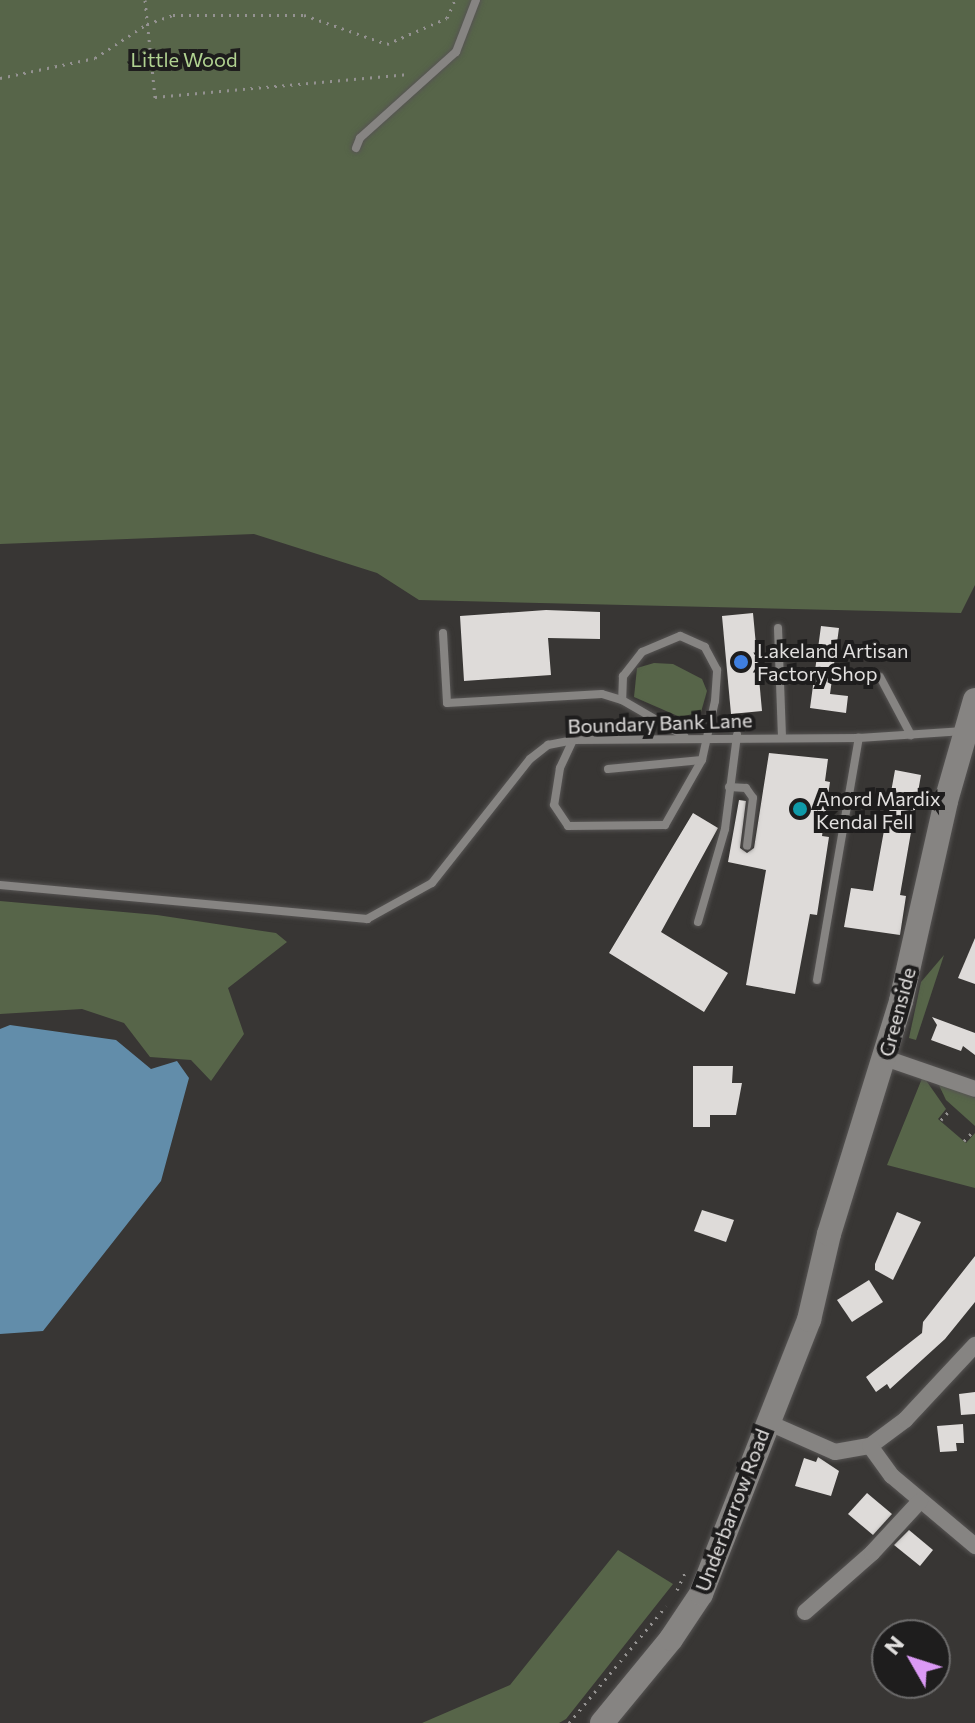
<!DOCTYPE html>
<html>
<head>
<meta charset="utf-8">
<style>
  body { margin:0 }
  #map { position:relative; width:975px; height:1723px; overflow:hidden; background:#383634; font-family:Commissioner,sans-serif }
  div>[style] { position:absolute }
  .green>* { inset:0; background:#576549 }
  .water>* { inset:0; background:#628daa }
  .building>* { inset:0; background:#dedbd9 }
  .path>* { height:3px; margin-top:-1.5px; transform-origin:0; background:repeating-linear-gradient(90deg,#949291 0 2px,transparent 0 8px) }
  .roads { filter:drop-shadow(0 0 2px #565453) drop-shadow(0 0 2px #565453) }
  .lane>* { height:8px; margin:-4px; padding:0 4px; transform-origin:4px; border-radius:4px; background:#868482 }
  .street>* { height:16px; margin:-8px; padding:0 8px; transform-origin:8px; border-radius:8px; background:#868482 }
  .secondary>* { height:24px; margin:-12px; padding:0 12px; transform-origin:12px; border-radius:12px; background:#868482 }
  .dots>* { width:22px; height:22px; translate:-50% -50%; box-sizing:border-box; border:4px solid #1e1d1d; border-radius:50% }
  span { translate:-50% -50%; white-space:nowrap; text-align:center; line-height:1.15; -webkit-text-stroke:8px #1e1d1d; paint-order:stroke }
  .park-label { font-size:20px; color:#b1d391 }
  .poi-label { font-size:20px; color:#e2e0df }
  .left { translate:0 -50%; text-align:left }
  .street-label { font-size:20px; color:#e2e0df }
  .north { position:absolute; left:871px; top:1619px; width:80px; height:80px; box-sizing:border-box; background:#1e1d1d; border:2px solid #6c6b6b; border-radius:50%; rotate:309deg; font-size:22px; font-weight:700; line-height:32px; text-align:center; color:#e2e0df }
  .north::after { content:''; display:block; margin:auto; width:28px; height:36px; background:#db99f5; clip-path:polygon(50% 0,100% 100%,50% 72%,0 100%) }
</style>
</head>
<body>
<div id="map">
  <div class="green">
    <i style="clip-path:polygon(0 0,975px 0,975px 585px,961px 613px,419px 600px,377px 573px,254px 534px,0 544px)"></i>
    <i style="clip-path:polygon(654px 663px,673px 664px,702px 679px,707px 691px,701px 712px,680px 717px,634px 697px,637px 668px)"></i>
    <i style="clip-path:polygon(0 901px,157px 915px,276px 933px,287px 942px,228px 988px,244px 1034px,211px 1081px,191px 1060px,150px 1057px,124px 1023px,82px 1009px,0 1014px)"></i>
    <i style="clip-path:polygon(944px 955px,916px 1040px,909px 1038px,921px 982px)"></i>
    <i style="clip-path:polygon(923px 1076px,946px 1109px,938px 1119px,966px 1143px,975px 1133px,975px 1188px,887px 1165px)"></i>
    <i style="clip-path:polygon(937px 1081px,975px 1098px,975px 1126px,946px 1100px)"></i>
    <i style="clip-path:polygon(618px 1550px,673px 1584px,566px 1719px,559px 1723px,422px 1723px,510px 1685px)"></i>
  </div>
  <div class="water">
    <i style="clip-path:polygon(10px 1025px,116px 1040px,151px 1069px,177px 1061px,189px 1078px,161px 1181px,43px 1331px,0 1334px,0 1029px)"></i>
  </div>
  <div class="building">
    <i style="clip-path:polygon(546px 610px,600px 612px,600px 639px,548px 638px,551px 675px,464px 681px,460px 616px)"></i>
    <i style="clip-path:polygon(753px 613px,762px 711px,731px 714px,722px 616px)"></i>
    <i style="clip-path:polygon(821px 626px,839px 628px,830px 694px,848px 696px,846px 713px,810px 708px)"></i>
    <i style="clip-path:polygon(769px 753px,828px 759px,825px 781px,830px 782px,822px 836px,829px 837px,817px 915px,810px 914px,795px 994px,746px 985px,766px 870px,728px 862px,739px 800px,746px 801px,740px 848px,747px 853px,754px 848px)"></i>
    <i style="clip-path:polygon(895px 770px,921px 775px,900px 895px,906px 896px,900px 935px,844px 927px,851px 888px,873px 891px)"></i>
    <i style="clip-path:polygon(693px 813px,718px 828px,661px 932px,728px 973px,704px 1012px,609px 953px)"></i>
    <i style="clip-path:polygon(975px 938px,975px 984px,958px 978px)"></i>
    <i style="clip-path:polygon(932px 1017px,975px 1033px,975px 1055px,963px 1046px,961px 1051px,931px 1040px,937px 1025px)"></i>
    <i style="clip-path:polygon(693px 1066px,733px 1066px,732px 1083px,742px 1083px,736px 1115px,710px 1115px,710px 1127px,693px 1127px)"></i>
    <i style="clip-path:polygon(702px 1210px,734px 1220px,726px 1242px,694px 1231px)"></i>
    <i style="clip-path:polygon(897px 1212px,921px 1222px,893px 1280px,875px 1270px,875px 1264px)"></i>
    <i style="clip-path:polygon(975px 1256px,975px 1302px,945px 1339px,890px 1389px,887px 1384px,876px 1392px,866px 1377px,922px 1333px,923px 1322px)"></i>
    <i style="clip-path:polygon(869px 1280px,883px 1302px,852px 1322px,837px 1300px)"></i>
    <i style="clip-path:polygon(975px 1392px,975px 1414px,961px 1415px,959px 1394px)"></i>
    <i style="clip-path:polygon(963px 1424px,964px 1443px,956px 1443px,957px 1451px,940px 1452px,937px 1426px)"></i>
    <i style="clip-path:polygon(818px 1457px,839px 1471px,831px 1496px,795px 1486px,804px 1458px,816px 1462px)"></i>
    <i style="clip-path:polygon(867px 1493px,892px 1514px,873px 1535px,848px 1514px)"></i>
    <i style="clip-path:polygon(909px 1530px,933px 1550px,920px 1566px,894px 1545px)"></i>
  </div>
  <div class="path">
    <i style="left:145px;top:0;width:98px;rotate:84.1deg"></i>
    <i style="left:155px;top:97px;width:255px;rotate:-5.2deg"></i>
    <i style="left:0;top:78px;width:97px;rotate:-11.9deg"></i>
    <i style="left:95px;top:58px;width:62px;rotate:-33.2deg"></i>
    <i style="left:147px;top:24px;width:28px;rotate:-19deg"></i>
    <i style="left:173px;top:15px;width:131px"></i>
    <i style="left:304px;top:15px;width:88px;rotate:19.3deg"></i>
    <i style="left:387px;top:44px;width:65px;rotate:-23.4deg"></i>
    <i style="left:447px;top:18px;width:20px;rotate:-66deg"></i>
    <i style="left:941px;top:1120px;width:15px;rotate:-48deg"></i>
    <i style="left:964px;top:1141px;width:16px;rotate:-47deg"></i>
    <i style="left:677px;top:1590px;width:21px;rotate:-65deg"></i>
    <i style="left:569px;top:1723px;width:152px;rotate:-50.3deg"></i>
  </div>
  <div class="roads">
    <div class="lane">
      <i style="left:356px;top:148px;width:11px;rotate:-68deg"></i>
      <i style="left:360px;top:138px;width:129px;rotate:-41.9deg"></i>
      <i style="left:456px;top:52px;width:56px;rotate:-69deg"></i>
      <i style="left:778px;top:628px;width:108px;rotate:87.9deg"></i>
      <i style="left:443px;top:633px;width:70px;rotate:86.7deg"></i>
      <i style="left:447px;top:703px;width:155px;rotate:-3.3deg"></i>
      <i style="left:602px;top:694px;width:21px;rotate:17deg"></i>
      <i style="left:880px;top:677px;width:66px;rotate:61.9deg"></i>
      <i style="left:573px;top:740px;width:31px;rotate:115deg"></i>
      <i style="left:560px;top:768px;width:37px;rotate:99deg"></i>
      <i style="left:554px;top:805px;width:25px;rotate:56deg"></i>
      <i style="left:568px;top:826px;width:97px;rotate:-0.6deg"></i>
      <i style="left:665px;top:825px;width:75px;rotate:-60.4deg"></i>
      <i style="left:702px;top:760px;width:60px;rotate:-77.6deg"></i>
      <i style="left:715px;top:701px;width:31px;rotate:-86deg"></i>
      <i style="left:717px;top:670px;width:26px;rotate:-118deg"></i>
      <i style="left:705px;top:647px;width:27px;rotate:-156deg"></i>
      <i style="left:680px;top:636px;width:41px;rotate:157.2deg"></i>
      <i style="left:642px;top:652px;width:31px;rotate:128deg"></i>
      <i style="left:623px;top:676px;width:24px;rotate:92deg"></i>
      <i style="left:622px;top:700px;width:72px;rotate:30.1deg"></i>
      <i style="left:608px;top:769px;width:94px;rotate:-5.5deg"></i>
      <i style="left:729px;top:787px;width:17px;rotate:3deg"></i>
      <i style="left:746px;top:788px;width:12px;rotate:55deg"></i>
      <i style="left:753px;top:798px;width:48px;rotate:97.1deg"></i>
      <i style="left:0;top:885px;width:369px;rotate:5.3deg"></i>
      <i style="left:367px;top:919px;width:74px;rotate:-29deg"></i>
      <i style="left:432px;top:883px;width:158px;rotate:-51.7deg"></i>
      <i style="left:530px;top:759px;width:23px;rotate:-38deg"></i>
      <i style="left:548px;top:745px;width:25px;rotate:-11deg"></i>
      <i style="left:573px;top:740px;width:286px;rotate:-0.4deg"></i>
      <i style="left:859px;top:738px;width:105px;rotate:-3.8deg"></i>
      <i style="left:698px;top:922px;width:97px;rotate:-73.8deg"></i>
      <i style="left:725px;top:829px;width:95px;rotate:-82.7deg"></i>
      <i style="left:817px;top:980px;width:246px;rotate:-80.2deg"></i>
    </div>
    <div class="street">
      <i style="left:885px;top:1058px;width:95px;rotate:19deg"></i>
      <i style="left:767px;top:1422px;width:74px;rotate:23.8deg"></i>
      <i style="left:835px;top:1452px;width:36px;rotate:-10deg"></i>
      <i style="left:870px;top:1446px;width:44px;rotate:-36.6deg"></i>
      <i style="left:905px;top:1420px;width:103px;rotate:-47deg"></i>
      <i style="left:870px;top:1446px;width:37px;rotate:54deg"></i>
      <i style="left:892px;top:1476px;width:109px;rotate:40.1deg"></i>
      <i style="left:805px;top:1612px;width:89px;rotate:-41.4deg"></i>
      <i style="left:872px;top:1553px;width:71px;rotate:-47.3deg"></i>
    </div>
    <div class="secondary">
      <i style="left:602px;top:1723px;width:109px;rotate:-50.6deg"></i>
      <i style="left:671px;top:1639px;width:54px;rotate:-56.3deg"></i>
      <i style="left:701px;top:1594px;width:295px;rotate:-68.5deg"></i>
      <i style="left:809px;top:1320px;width:88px;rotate:-76.9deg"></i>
      <i style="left:829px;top:1234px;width:244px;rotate:-72.8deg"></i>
      <i style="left:901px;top:1001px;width:205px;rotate:-77.3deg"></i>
      <i style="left:946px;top:801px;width:105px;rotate:-74deg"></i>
    </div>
  </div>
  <div class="dots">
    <i style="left:741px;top:662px;background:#3f7fe0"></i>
    <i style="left:800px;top:809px;background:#0f9aa8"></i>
  </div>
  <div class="park-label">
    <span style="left:184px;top:59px">Little Wood</span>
  </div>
  <div class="poi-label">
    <span class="left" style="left:757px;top:662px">Lakeland Artisan<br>Factory Shop</span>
    <span class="left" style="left:816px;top:810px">Anord Mardix<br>Kendal Fell</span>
  </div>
  <div class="street-label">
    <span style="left:660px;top:723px;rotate:-2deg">Boundary Bank Lane</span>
    <span style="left:897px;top:1012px;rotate:-75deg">Greenside</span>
    <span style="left:732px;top:1510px;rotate:-69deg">Underbarrow Road</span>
  </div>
  <div class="north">N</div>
</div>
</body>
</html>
